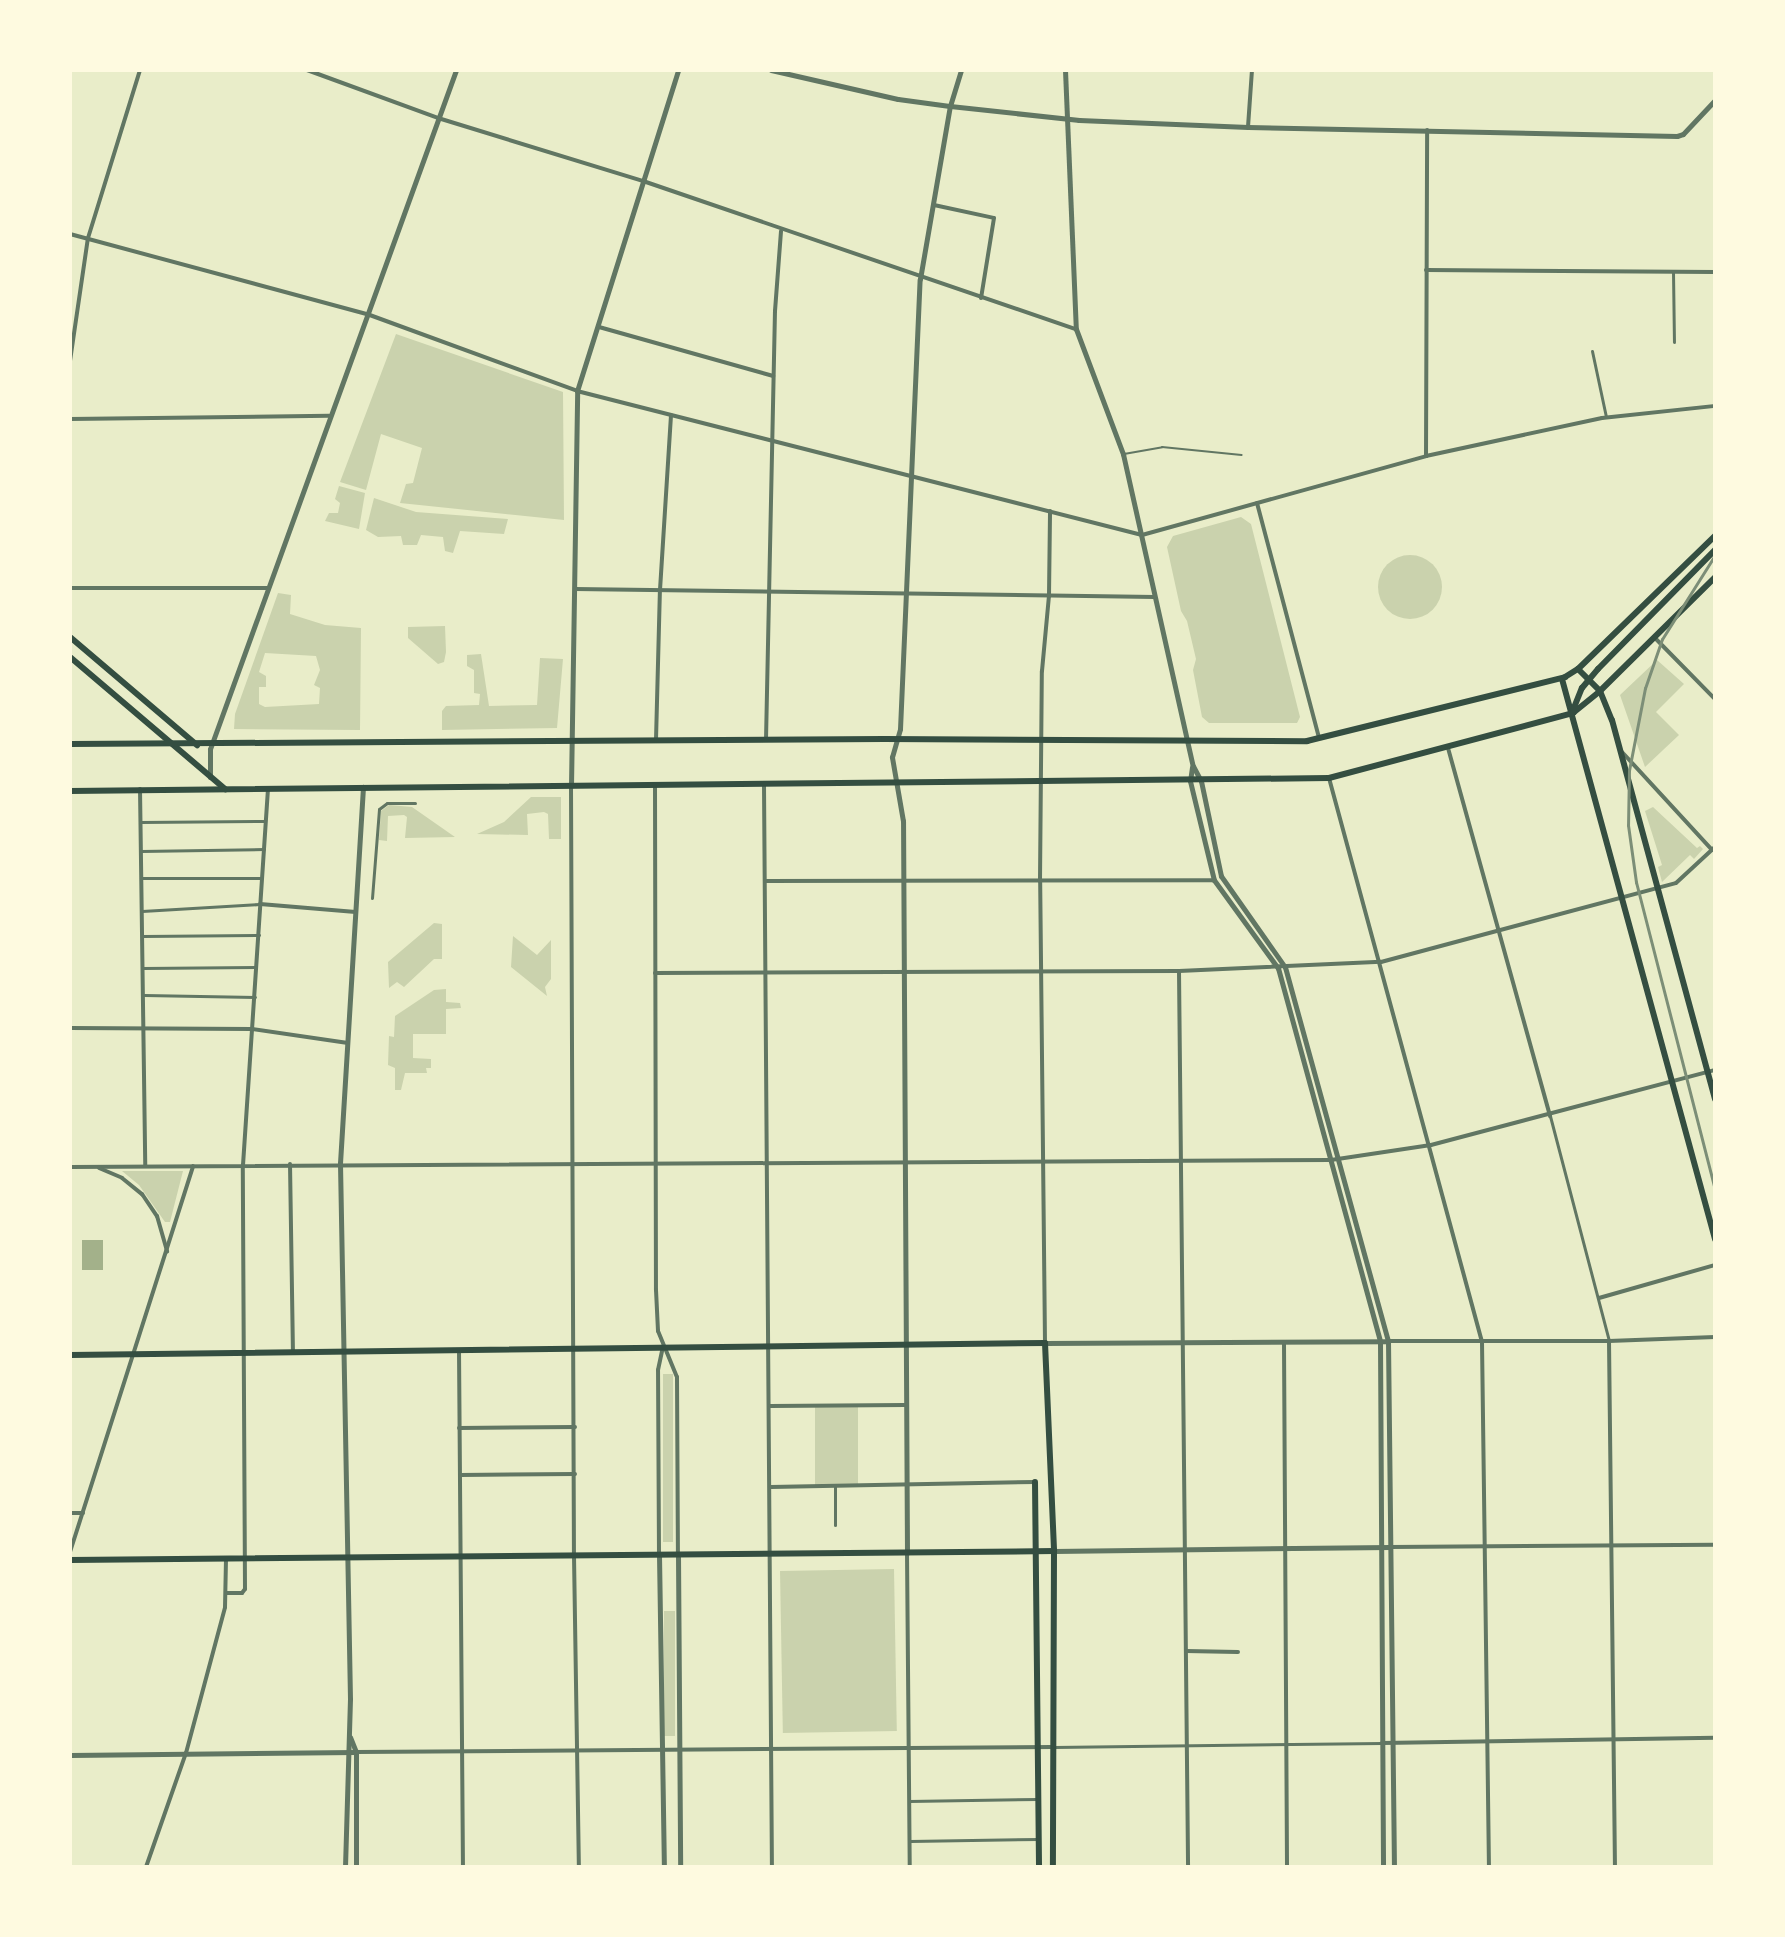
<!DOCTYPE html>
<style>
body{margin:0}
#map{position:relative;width:1785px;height:1937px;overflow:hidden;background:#e9edc9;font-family:Poppins,sans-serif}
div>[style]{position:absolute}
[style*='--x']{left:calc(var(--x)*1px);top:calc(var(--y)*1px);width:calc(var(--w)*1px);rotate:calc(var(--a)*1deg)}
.green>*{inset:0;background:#cad2ad;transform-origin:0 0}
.round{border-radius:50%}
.water>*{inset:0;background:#a3b18a;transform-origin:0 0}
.service>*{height:2px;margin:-1px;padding:0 1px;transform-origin:1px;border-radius:1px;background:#617663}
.pedestrian>*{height:3px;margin:-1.5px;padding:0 1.5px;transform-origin:1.5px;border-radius:1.5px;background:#617663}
.minor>*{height:4px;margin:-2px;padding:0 2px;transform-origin:2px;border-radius:2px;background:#617663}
.tertiary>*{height:5px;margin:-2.5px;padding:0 2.5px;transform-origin:2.5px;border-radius:2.5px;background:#617663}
.secondary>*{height:6px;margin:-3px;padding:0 3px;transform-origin:3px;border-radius:3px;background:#344e41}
.primary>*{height:6px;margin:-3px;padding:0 3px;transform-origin:3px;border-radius:3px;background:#344e41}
.rail>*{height:3px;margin:-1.5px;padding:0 1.5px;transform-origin:1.5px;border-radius:1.5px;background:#7c8e77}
span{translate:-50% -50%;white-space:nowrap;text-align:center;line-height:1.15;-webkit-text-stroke:6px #fefae0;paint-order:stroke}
.frame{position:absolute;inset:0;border:72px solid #fefae0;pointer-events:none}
</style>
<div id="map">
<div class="green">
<i style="clip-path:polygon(396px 334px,563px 392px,564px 520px,400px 503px,406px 484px,413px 483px,422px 448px,381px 434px,366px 490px,340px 482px)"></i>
<i style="clip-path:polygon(339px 486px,365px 493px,359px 529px,325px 521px,329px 513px,338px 513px,340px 503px,335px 499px)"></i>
<i style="clip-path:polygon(374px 498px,416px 512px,508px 519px,504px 534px,460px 531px,453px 553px,445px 551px,443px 537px,421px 535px,417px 545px,403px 545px,401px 536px,378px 537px,366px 530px)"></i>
<i style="clip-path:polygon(1241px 517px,1251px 524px,1300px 717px,1297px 723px,1209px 723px,1202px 717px,1193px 670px,1196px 659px,1187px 621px,1181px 611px,1167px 547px,1173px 536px)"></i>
<i class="round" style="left:1378px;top:555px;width:64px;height:64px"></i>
<i style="clip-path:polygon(evenodd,278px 593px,291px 595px,290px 614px,325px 625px,361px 628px,360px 730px,234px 729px,235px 714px,278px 593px,265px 653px,316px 656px,320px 670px,314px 685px,320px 688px,319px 704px,265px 707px,259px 704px,259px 687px,266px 687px,266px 676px,259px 672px,265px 653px)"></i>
<i style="clip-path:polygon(445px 626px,446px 652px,444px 662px,438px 664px,408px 638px,408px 627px)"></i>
<i style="clip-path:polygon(481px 654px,489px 706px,537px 705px,540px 658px,563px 659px,557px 728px,442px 730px,442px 711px,446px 706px,479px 705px,480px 694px,474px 693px,474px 670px,467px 666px,467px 655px)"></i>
<i style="clip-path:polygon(1657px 660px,1684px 684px,1656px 712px,1679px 735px,1645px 767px,1620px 695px)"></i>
<i style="clip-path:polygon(531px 797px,561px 797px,561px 839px,549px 839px,548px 814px,544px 812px,527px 814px,528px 835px,477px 834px,504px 822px)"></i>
<i style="clip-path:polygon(389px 805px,412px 807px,455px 837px,405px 838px,407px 817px,404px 815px,388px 816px,387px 841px,379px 840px,381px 811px)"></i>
<i style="clip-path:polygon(1653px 807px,1697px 848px,1700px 846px,1703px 849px,1694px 859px,1690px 855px,1662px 882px,1658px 867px,1662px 865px,1645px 811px)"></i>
<i style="clip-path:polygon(434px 923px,442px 924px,442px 959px,434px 959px,404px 987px,397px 982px,389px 988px,388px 962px)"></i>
<i style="clip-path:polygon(513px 936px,537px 955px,551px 940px,551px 979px,545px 987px,547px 996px,511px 967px)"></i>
<i style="clip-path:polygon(446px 989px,446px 1002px,460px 1003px,461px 1008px,446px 1009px,446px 1034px,413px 1034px,413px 1058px,431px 1059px,431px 1068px,426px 1068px,427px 1073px,405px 1073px,401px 1090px,395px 1090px,395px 1068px,388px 1065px,389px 1036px,394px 1037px,395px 1016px,434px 990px)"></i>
<i style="clip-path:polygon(122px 1171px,183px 1171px,170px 1222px,165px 1222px,139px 1185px)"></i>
<i style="left:663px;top:1374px;width:10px;height:168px"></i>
<i style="left:815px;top:1406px;width:43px;height:81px"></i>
<i style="left:894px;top:1569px;width:162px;height:114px;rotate:89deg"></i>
<i style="left:664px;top:1611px;width:11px;height:125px"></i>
</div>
<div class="water">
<i style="left:82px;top:1240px;width:21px;height:30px"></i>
</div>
<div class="service">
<i style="--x:1124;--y:454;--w:39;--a:-10"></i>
<i style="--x:1162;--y:447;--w:80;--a:5.7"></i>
</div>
<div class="pedestrian">
<i style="--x:1673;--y:272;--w:70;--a:89.2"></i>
<i style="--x:1592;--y:351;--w:67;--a:78"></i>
<i style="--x:140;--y:822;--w:124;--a:-0.5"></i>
<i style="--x:141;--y:851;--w:123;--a:-0.9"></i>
<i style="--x:141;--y:878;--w:120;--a:0"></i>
<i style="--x:372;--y:898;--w:89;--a:-85.5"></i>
<i style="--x:379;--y:809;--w:10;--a:-37"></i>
<i style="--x:387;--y:803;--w:28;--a:0"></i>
<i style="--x:142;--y:911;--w:118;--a:-3.4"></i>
<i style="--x:143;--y:936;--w:116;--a:-0.5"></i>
<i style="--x:143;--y:968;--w:113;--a:-0.5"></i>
<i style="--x:144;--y:995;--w:111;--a:1"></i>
<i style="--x:1550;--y:1116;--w:233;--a:75.3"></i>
<i style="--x:835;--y:1525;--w:39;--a:-90"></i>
<i style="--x:1054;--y:1747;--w:328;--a:-0.7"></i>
<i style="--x:909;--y:1801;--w:128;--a:-0.9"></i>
<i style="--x:910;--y:1841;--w:128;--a:-0.9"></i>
</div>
<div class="minor">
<i style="--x:307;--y:70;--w:140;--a:20.1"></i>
<i style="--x:438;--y:118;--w:214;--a:17.1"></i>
<i style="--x:643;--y:181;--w:458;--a:18.9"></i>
<i style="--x:1248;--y:127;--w:57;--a:-86"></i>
<i style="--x:934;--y:205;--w:61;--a:12.2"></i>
<i style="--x:994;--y:218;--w:81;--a:99.2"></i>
<i style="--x:70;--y:234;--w:308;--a:15.1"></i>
<i style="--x:367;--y:314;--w:224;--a:20.1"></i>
<i style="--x:577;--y:391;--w:583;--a:14.3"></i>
<i style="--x:1142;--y:535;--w:295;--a:-15.5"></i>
<i style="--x:1426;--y:456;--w:180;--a:-12.2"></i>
<i style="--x:1602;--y:418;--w:114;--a:-6.1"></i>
<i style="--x:1426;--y:270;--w:289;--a:0.4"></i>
<i style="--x:599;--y:327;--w:181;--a:15.7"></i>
<i style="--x:70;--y:361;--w:124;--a:-81.7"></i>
<i style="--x:88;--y:238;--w:176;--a:-72.8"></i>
<i style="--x:70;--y:419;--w:259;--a:-0.7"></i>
<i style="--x:1426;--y:456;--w:326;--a:-89.8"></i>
<i style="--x:1257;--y:503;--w:242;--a:75.2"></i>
<i style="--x:70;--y:588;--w:198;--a:0"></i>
<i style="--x:575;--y:589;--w:580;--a:0.79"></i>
<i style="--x:1655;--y:638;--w:86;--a:45.5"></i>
<i style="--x:656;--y:740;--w:150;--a:-88.5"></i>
<i style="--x:660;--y:590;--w:175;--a:-86.4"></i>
<i style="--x:766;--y:740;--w:429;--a:-88.8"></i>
<i style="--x:775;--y:311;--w:80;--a:-85.7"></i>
<i style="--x:1448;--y:748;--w:382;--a:74.5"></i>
<i style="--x:1622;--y:752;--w:133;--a:47.4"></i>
<i style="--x:1329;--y:778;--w:584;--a:74.82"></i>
<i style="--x:1482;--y:1342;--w:525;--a:89.24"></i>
<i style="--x:764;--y:785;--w:1082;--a:89.58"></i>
<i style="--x:571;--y:786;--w:770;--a:89.78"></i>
<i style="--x:574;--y:1556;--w:311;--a:89.1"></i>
<i style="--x:655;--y:786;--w:504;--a:89.89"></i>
<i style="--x:656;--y:1290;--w:41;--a:87.2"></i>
<i style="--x:658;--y:1331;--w:50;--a:67.6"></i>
<i style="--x:677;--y:1377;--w:178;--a:89.7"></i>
<i style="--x:140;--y:789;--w:377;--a:89.2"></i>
<i style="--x:766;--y:881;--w:448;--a:-0.1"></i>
<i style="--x:260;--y:904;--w:96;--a:4.8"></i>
<i style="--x:1179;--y:971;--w:896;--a:89.42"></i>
<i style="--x:655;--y:973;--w:524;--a:-0.22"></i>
<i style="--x:1179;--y:971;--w:202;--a:-2.6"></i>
<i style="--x:1381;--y:962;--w:305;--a:-15"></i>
<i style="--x:1676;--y:883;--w:53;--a:-42.7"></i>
<i style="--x:70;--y:1028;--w:182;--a:0.3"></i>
<i style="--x:252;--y:1029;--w:97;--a:8.3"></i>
<i style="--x:290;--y:1164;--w:188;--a:89.1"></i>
<i style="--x:70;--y:1167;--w:1261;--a:-0.32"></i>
<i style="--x:1331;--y:1160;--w:101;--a:-8.5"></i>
<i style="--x:1431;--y:1145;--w:294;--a:-14.8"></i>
<i style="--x:99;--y:1168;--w:25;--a:23"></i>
<i style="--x:122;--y:1178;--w:26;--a:39"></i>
<i style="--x:142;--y:1194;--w:27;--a:56"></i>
<i style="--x:157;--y:1216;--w:37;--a:74"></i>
<i style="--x:1599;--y:1298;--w:121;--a:-15.9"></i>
<i style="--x:1388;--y:1341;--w:221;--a:0"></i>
<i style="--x:1609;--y:1341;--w:106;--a:-2.2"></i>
<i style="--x:1609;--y:1341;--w:526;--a:89.35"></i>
<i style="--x:1045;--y:1343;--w:462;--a:-90.6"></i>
<i style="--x:1040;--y:881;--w:210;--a:-89.5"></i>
<i style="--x:1042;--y:671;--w:75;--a:-84.7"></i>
<i style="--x:1049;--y:596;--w:85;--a:-89.3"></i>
<i style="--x:1284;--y:1343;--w:524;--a:89.67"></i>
<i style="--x:459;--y:1350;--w:517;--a:89.56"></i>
<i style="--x:770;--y:1406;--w:135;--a:-0.4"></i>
<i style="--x:459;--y:1428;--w:116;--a:-0.5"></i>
<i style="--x:460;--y:1475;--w:115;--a:-0.5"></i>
<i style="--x:771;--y:1487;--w:264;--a:-1.1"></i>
<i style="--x:70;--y:1513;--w:13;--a:0"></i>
<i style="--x:1390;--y:1547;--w:325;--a:-0.4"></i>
<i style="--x:70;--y:1552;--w:405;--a:-72.3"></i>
<i style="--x:907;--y:1553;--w:314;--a:89.5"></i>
<i style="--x:659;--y:1555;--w:185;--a:-90.3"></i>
<i style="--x:658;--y:1370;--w:24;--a:-78"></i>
<i style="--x:226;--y:1593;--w:16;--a:0"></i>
<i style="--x:242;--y:1593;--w:5;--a:-53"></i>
<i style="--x:245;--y:1589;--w:424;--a:-90.3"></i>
<i style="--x:243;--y:1165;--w:377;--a:-86.2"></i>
<i style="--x:1186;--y:1651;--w:52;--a:1.1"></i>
<i style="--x:1382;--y:1743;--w:333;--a:-0.9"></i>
<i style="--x:356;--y:1752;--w:696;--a:-0.41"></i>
<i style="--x:146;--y:1867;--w:121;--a:-70.7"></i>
<i style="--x:186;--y:1753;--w:151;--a:-75"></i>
<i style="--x:225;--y:1607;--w:47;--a:-88.8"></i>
</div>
<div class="tertiary">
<i style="--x:771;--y:70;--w:130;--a:12.9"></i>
<i style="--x:898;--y:99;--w:52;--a:7.7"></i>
<i style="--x:950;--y:106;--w:130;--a:6.2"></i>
<i style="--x:1079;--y:120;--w:169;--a:2.4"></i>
<i style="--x:1248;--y:127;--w:429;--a:1.2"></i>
<i style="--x:1677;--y:136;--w:6;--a:-18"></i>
<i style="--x:1683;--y:134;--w:47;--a:-46.7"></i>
<i style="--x:1065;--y:70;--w:259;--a:87.6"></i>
<i style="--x:1076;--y:329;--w:134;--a:69.4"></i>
<i style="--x:1123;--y:454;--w:320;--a:77.4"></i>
<i style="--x:1193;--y:766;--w:17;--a:62"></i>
<i style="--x:1201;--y:781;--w:97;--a:78.1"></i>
<i style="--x:1221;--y:876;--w:111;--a:54.9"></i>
<i style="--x:1285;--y:967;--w:388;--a:74.6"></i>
<i style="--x:1388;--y:1341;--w:526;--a:89.35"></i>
<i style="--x:1192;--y:767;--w:14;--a:98"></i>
<i style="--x:1190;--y:781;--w:102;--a:76.4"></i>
<i style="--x:1214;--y:880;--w:109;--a:54"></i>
<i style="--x:1278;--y:968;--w:388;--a:74.7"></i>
<i style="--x:1380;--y:1342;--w:525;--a:89.67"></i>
<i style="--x:210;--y:777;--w:28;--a:-90"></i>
<i style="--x:210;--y:749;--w:722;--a:-70.08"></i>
<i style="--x:571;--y:786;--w:395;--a:-89.1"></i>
<i style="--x:577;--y:391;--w:337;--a:-72.5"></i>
<i style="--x:1045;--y:1343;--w:343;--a:-0.3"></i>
<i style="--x:1054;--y:1551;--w:336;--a:-0.7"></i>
<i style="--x:907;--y:1553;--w:732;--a:-90.31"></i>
<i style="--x:903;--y:821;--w:65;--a:-99.8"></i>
<i style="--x:892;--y:757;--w:29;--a:-74"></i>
<i style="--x:900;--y:729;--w:450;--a:-87.5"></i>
<i style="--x:920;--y:279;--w:176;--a:-80.2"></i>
<i style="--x:950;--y:106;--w:38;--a:-73"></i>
<i style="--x:659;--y:1555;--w:312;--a:89.1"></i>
<i style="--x:678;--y:1555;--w:312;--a:89.6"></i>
<i style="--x:350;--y:1737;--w:16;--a:68"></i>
<i style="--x:356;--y:1752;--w:115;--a:90"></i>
<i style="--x:70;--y:1755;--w:286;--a:-0.6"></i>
<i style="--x:345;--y:1867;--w:168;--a:-88.3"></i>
<i style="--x:350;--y:1699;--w:536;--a:-91.07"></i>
<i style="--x:340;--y:1163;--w:377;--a:-86.5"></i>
</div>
<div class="secondary">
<i style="--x:70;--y:637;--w:167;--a:40.4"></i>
<i style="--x:70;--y:657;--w:204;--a:40.4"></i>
<i style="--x:70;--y:1355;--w:975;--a:-0.71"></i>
<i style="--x:1045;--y:1343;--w:208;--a:87.5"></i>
<i style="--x:1054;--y:1551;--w:316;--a:90.2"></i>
<i style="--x:1035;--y:1482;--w:385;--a:89.4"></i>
<i style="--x:70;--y:1560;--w:984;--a:-0.52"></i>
</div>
<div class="primary">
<i style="--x:1578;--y:669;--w:31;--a:45"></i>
<i style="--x:1600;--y:691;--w:31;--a:68"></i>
<i style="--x:1612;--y:720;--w:393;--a:74.8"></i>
<i style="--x:1562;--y:679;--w:581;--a:74.72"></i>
<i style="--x:1573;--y:710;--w:24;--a:-68"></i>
<i style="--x:1582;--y:688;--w:25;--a:-50"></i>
<i style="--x:1598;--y:669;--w:167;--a:-45.5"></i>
<i style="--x:70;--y:744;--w:814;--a:-0.35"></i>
<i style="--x:884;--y:739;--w:423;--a:0.3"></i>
<i style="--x:1307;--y:741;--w:266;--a:-13.9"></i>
<i style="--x:1565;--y:677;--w:15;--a:-32"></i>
<i style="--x:1578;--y:669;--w:191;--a:-44.2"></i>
<i style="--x:70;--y:791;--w:1259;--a:-0.59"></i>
<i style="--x:1329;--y:778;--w:253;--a:-14.9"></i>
<i style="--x:1573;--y:713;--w:35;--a:-39"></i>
<i style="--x:1600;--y:691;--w:162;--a:-44.7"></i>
</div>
<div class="rail">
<i style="--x:1715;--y:555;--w:99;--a:122.2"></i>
<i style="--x:1662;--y:639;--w:52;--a:109.1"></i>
<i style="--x:1645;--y:688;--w:84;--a:101"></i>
<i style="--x:1629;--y:770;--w:55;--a:91"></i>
<i style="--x:1628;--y:825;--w:58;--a:82"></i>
<i style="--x:1636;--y:882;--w:318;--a:75.6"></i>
</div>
<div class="frame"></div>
</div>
